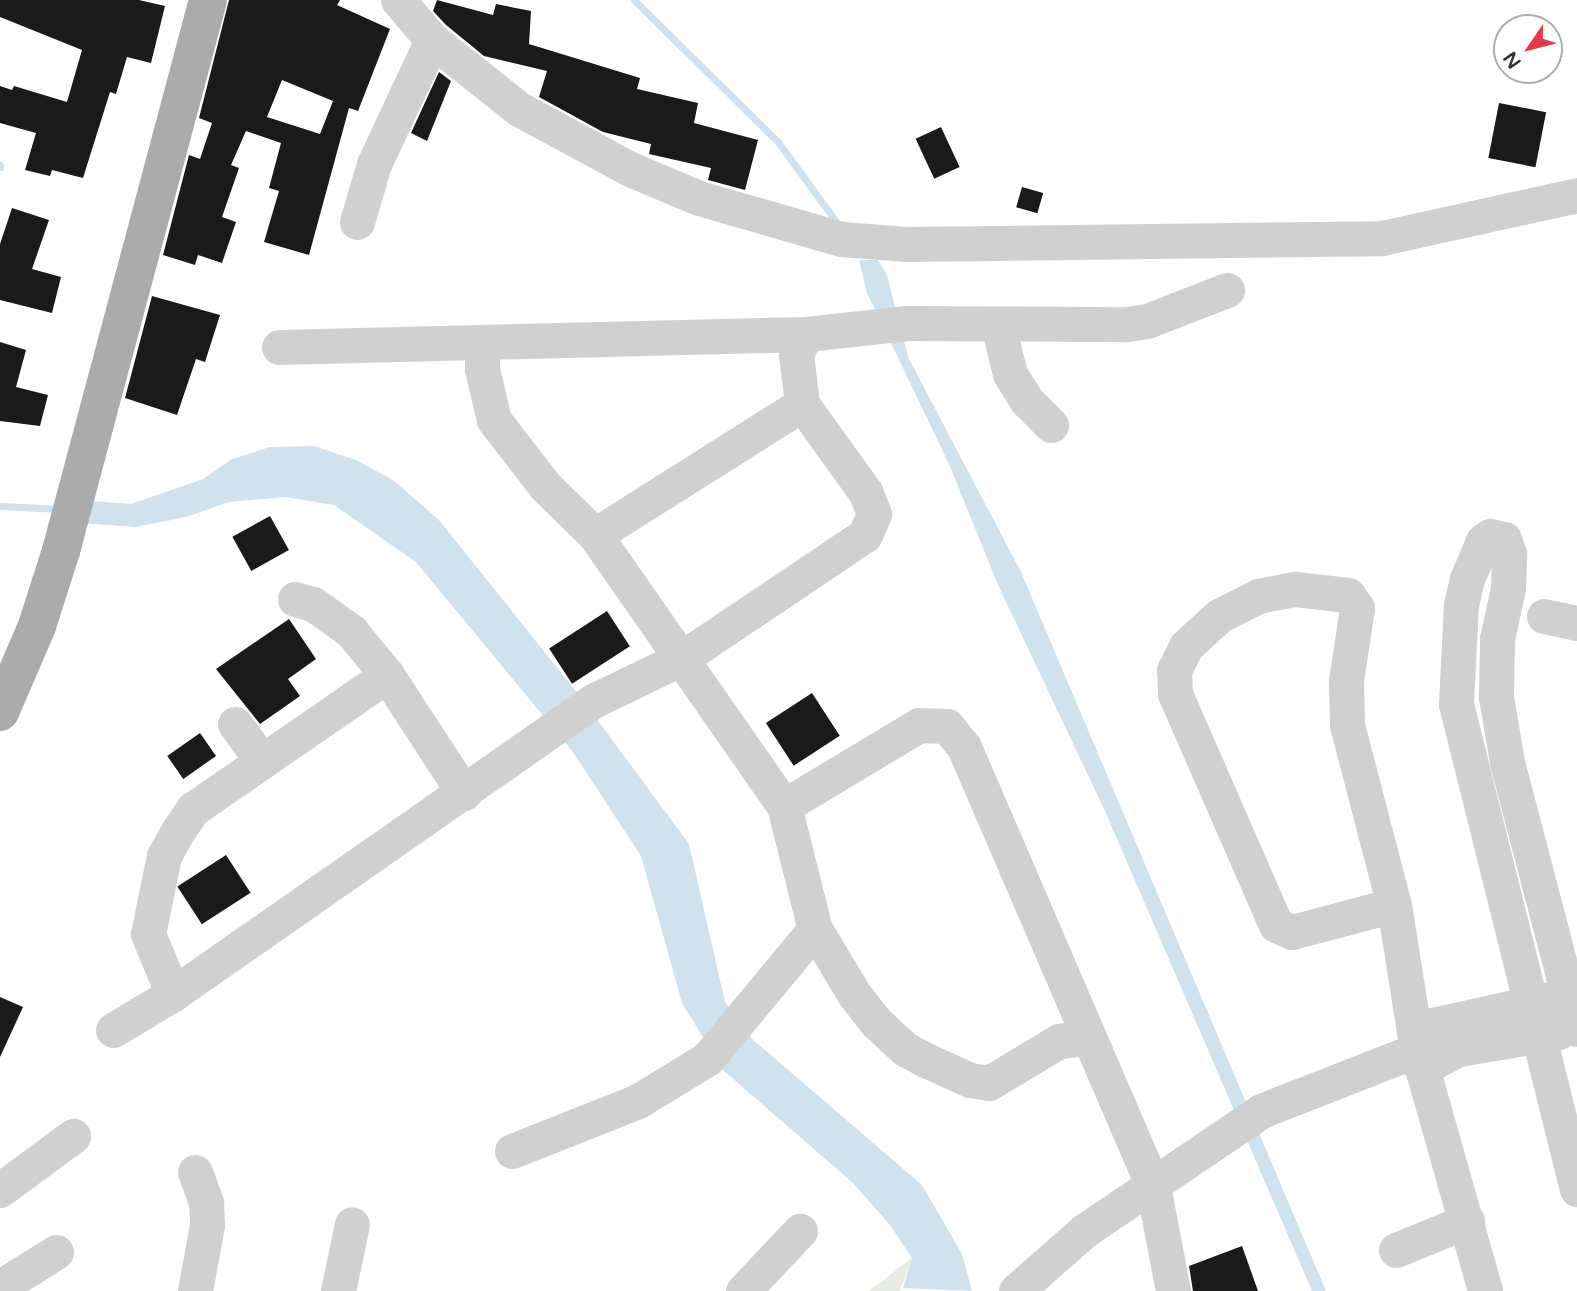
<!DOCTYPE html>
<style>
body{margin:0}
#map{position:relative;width:1577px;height:1291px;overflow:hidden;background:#fff;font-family:"Varela Round",sans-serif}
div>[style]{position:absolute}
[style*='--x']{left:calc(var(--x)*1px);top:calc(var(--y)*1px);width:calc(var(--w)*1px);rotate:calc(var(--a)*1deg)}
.green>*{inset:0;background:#e6ecdf}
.water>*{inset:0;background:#cfe2ee}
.stream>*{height:7px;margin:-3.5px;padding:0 3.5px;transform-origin:3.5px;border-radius:3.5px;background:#cfe2ee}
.building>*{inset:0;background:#1a1a1a;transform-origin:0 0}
.minor>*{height:35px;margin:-17.5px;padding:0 17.5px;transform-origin:17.5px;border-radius:17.5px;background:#d0d0d0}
.major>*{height:38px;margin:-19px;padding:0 19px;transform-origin:19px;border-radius:19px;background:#ababab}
span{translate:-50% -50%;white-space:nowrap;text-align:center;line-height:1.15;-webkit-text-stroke:7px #fff;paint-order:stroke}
.north{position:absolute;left:1493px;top:14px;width:70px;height:70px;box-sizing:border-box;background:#fff;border:2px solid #adadad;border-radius:50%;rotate:235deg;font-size:19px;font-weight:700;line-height:28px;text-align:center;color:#333}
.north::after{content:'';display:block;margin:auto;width:24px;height:32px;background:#e63946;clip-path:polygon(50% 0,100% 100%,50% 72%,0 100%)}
</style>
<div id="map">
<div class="green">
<i style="clip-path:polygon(912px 1258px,900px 1291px,869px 1291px)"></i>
</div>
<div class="water">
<i style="clip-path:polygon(859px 260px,878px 260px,887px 275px,908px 357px,1021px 572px,1326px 1291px,1312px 1291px,1105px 811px,998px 585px,949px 464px,867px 293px)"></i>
<i style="clip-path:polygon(314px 446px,356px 460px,393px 480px,438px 519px,579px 695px,689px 844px,725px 1002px,752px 1039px,922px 1185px,962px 1254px,972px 1291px,903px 1288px,912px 1258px,890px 1225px,853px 1183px,723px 1070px,682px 1003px,641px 856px,573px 752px,416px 562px,334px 505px,285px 497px,229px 502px,186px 517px,136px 527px,80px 523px,90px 501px,131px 504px,203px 479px,232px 459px,270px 447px)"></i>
</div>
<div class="stream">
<i style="--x:634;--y:0;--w:202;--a:44.6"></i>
<i style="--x:778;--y:142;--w:105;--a:53.9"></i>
<i style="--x:0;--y:165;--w:2;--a:90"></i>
<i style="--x:0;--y:506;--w:61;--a:2.8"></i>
</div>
<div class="building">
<i style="clip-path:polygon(0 0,139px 0,165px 6px,151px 63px,127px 57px,116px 94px,110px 92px,83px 178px,52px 170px,50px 176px,25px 170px,36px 133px,0 123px,0 86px,12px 90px,14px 86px,67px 102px,82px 50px,0 17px)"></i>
<i style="clip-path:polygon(evenodd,229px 0,340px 0,337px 5px,390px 29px,358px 111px,349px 108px,309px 255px,264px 242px,279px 191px,269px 188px,281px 143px,246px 131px,231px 165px,239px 168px,222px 217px,236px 222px,222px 263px,198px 255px,195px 265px,163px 255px,189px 155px,200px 159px,212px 123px,199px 118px,229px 0,282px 80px,333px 101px,320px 134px,267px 117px,282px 80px)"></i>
<i style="clip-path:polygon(437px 0,493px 15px,496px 4px,531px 11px,529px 44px,640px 78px,637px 89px,698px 103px,694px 123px,758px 140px,745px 190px,708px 180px,711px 168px,649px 154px,651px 144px,603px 132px,539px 97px,547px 71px,484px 56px,446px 25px,433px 11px)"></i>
<i style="clip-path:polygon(439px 72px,451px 81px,427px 141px,411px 133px)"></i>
<i style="left:1499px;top:103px;width:48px;height:56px;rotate:11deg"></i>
<i style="left:941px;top:127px;width:44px;height:28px;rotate:65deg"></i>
<i style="left:1022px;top:187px;width:22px;height:21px;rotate:16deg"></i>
<i style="clip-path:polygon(12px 208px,49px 220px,32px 269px,61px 277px,52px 313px,0 300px,0 244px)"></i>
<i style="clip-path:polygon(152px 296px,220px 315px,205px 362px,196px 359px,177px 415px,125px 398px)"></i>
<i style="clip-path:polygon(0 342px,26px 350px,16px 387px,48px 395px,40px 426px,0 421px)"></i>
<i style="left:270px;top:516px;width:39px;height:43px;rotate:61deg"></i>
<i style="left:607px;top:611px;width:42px;height:69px;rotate:57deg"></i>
<i style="clip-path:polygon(289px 619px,316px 659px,288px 679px,300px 696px,260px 724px,216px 669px)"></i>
<i style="left:812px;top:693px;width:51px;height:55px;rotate:57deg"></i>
<i style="left:200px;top:733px;width:28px;height:40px;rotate:55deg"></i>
<i style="left:226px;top:855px;width:45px;height:58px;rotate:57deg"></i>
<i style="clip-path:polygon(0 997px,23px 1007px,0 1057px)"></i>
<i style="clip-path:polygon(1242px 1246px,1258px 1291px,1193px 1291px,1189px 1266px)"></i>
</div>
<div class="minor">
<i style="--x:398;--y:0;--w:52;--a:49.6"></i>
<i style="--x:432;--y:40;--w:111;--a:38.4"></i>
<i style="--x:519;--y:109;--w:126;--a:28.4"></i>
<i style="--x:630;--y:169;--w:75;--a:22.8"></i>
<i style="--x:699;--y:198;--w:148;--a:16.1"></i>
<i style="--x:841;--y:239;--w:66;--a:4.3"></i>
<i style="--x:907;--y:244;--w:475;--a:-0.7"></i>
<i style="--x:1382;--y:238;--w:200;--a:-12.4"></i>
<i style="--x:357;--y:222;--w:60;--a:-73.7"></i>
<i style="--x:374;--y:164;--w:137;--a:-64.9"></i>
<i style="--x:998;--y:325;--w:50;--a:76.2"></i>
<i style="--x:1010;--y:374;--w:32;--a:58"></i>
<i style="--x:1027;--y:401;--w:34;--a:45"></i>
<i style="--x:482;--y:345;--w:24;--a:90"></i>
<i style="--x:482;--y:369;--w:52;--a:76.8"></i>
<i style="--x:494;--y:420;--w:85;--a:52.2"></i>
<i style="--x:546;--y:487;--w:69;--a:44.4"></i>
<i style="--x:595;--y:535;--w:330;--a:55.1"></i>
<i style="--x:784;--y:806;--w:127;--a:75.9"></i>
<i style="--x:815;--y:929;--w:76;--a:59"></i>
<i style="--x:854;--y:994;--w:37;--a:52"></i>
<i style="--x:877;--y:1023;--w:38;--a:43"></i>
<i style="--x:905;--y:1049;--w:26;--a:28"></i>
<i style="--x:928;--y:1061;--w:46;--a:24.3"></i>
<i style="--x:970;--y:1080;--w:19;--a:9"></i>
<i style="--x:989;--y:1083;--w:82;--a:-31"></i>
<i style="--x:1059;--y:1041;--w:29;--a:-6"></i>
<i style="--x:279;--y:347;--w:527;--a:-1.41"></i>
<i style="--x:806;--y:334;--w:102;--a:-6.2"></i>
<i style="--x:907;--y:323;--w:219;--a:0.3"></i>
<i style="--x:1126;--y:324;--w:21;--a:-8"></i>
<i style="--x:1147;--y:321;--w:86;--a:-21.2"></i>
<i style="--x:595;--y:535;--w:245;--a:-32.3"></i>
<i style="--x:295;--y:599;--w:19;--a:16"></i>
<i style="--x:313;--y:604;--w:47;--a:35.4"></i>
<i style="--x:351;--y:631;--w:57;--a:50.7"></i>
<i style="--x:387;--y:675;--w:141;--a:56.9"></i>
<i style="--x:1544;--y:616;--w:34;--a:12"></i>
<i style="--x:235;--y:724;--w:46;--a:53.9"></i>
<i style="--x:784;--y:806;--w:157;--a:-31"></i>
<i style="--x:919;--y:725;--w:28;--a:2"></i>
<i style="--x:947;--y:726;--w:27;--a:51"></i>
<i style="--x:964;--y:747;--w:478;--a:66.7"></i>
<i style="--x:1153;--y:1186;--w:107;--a:79.2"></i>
<i style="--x:1394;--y:905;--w:106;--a:165.2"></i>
<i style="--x:1292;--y:932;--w:17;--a:-156"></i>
<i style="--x:1276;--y:925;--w:252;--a:-113.6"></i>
<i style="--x:1175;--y:694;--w:24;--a:-92"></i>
<i style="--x:1174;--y:670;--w:27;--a:-63"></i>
<i style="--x:1186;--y:646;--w:45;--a:-42.3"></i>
<i style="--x:1219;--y:616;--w:44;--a:-27.1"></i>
<i style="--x:1258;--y:596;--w:38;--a:-11"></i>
<i style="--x:1295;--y:589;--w:53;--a:6.5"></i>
<i style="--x:1348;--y:595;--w:16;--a:55"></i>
<i style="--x:1357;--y:608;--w:74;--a:98.6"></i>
<i style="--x:1346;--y:681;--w:44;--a:88.7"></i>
<i style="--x:1347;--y:725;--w:186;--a:75.4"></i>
<i style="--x:1394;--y:905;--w:147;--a:81"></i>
<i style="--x:1417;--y:1050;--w:250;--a:74.2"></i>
<i style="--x:173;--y:994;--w:65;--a:-112.6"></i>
<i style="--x:148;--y:934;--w:80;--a:-78.4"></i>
<i style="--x:164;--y:856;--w:29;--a:-61"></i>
<i style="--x:178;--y:831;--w:27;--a:-56"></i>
<i style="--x:193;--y:809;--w:236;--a:-34.6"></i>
<i style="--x:1414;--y:1029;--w:140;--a:-12.4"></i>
<i style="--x:1577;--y:1029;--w:276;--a:-104.7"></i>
<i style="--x:1507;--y:762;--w:66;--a:-99.6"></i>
<i style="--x:1496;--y:697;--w:58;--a:-89"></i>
<i style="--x:1497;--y:639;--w:52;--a:-77.8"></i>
<i style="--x:1508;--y:588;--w:35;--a:-88"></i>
<i style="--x:1509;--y:553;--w:15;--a:-110"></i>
<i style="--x:1504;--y:539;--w:14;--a:-168"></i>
<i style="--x:1490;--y:536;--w:9;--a:144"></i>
<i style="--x:1483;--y:541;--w:41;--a:112.8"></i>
<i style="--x:1467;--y:579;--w:26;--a:103"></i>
<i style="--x:1461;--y:604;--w:100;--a:92.9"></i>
<i style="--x:1456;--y:704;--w:500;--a:76"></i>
<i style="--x:113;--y:1030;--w:70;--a:-31"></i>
<i style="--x:173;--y:994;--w:512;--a:-34.9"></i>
<i style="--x:593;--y:701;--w:99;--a:-25.8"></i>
<i style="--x:682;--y:658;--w:220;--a:-33.9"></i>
<i style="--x:865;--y:535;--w:23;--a:-67"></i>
<i style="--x:874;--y:514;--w:22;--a:-111"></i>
<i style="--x:866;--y:493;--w:110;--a:-125.7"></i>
<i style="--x:802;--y:404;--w:50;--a:-96.8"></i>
<i style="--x:796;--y:354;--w:22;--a:-63"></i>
<i style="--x:1422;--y:1068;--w:42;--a:-27.2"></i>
<i style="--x:1459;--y:1049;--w:101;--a:-9.6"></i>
<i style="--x:512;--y:1151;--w:136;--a:-21.6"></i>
<i style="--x:638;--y:1101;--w:81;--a:-31.3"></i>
<i style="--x:707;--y:1059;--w:169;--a:-50.3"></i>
<i style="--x:195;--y:1172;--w:33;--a:70"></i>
<i style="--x:206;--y:1203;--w:22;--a:87"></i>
<i style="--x:207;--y:1225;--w:67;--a:100.3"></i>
<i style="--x:0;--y:1190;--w:91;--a:-36.5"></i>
<i style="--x:1396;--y:1250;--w:77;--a:-22.2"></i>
<i style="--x:0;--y:1287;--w:66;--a:-32"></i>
<i style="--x:338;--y:1291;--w:68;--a:-78.2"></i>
<i style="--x:743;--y:1291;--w:83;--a:-46.5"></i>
<i style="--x:1016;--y:1291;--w:91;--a:-41.4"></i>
<i style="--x:1084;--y:1231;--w:214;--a:-34.1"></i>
<i style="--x:1261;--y:1111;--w:168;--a:-21.4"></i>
</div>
<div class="major">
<i style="--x:0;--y:712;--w:94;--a:-66.7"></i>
<i style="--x:37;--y:626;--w:79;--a:-72.3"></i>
<i style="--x:61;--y:551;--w:570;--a:-75.06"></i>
</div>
<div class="north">N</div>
</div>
